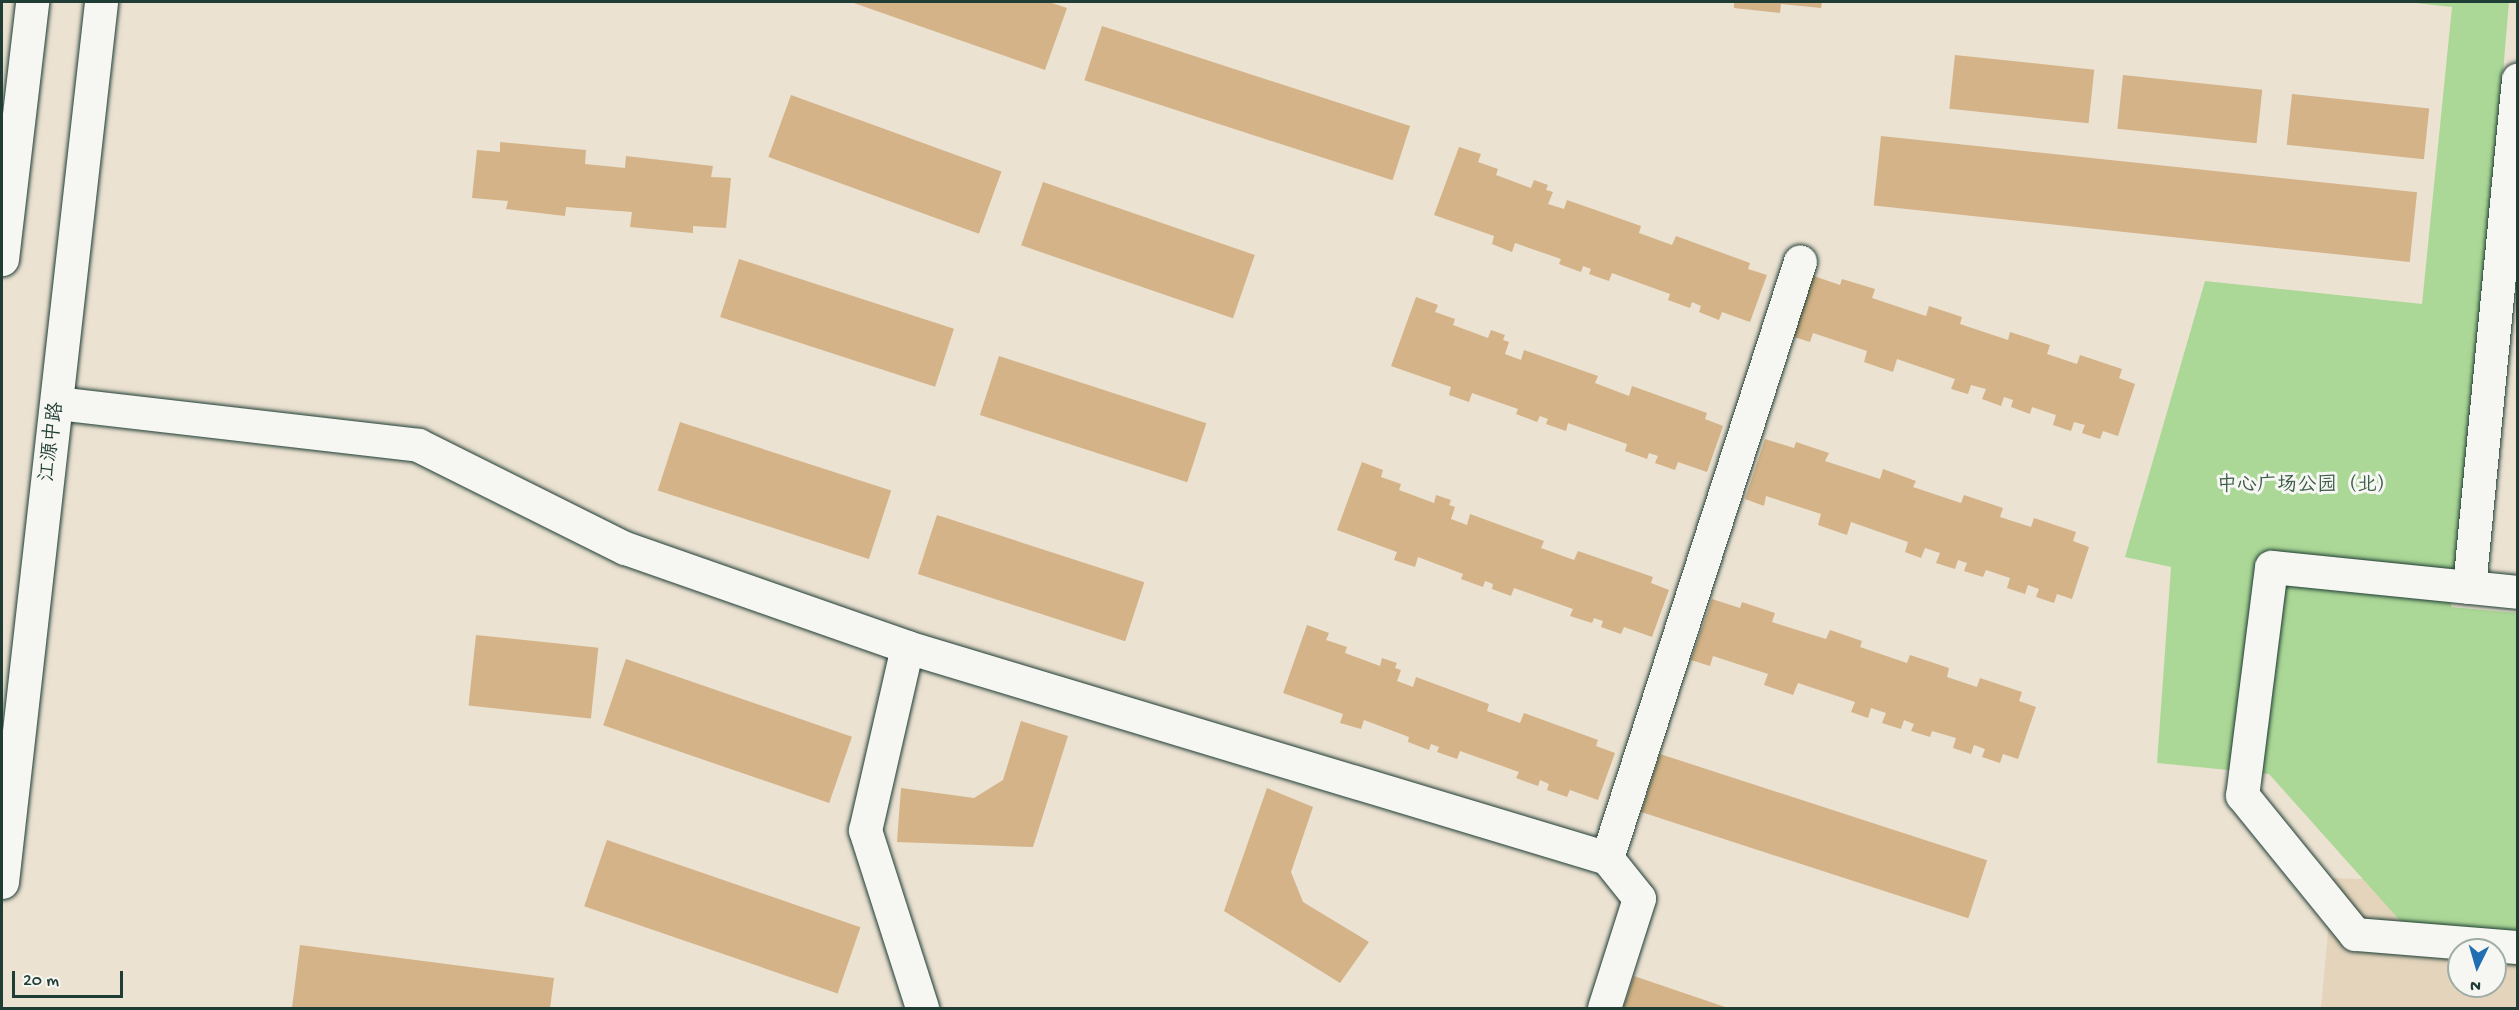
<!DOCTYPE html>
<meta charset="utf-8">
<style>
body{margin:0}
#map{position:relative;width:2519px;height:1010px;overflow:hidden;background:#ece2d2;font-family:"Gochi Hand","LXGW WenKai TC",sans-serif}
div>[style]{position:absolute}
[style*='--x']{left:calc(var(--x)*1px);top:calc(var(--y)*1px);width:calc(var(--w)*1px);rotate:calc(var(--a)*1deg)}
.built>*{inset:0;background:#e4d4bc}
.green>*{inset:0;background:#acd897}
.building>*{inset:0;background:#d3b387;transform-origin:0 0}
.roads{filter:drop-shadow(0 0 2px #1f3d34) drop-shadow(0 0 2px #1f3d34)}
.minor>*{height:33px;margin:-16.5px;padding:0 16.5px;transform-origin:16.5px;border-radius:16.5px;background:#f6f6f2}
.major>*{height:33px;margin:-16.5px;padding:0 16.5px;transform-origin:16.5px;border-radius:16.5px;background:#f6f6f2}
span{translate:-50% -50%;white-space:nowrap;text-align:center;line-height:1.15;-webkit-text-stroke:6px #f6f6f2;paint-order:stroke}
.street-label{font-size:20px;color:#1f3d34}
.park-label{font-size:20px;color:#3b5c48}
.frame{position:absolute;inset:0;border:3px solid #1f3d34;pointer-events:none}
.north{position:absolute;left:2447px;top:938px;width:60px;height:60px;box-sizing:border-box;background:#f6f6f2;border:2px solid #a0aca6;border-radius:50%;rotate:185deg;font-size:16px;font-weight:700;line-height:24px;text-align:center;color:#1f3d34}
.north::after{content:'';display:block;margin:auto;width:21px;height:27px;background:#1f6fb2;clip-path:polygon(50% 0,100% 100%,50% 72%,0 100%)}
.scale{position:absolute;left:12px;top:971px;width:111px;height:27px;box-sizing:border-box;border:3px solid #1f3d34;border-top:0;padding-left:8px;font-size:18px;line-height:21px;white-space:nowrap;color:#1f3d34;-webkit-text-stroke:4px #f6f6f2;paint-order:stroke}
</style>
<div id="map">
<div class="built">
<i style="clip-path:polygon(evenodd,2333px 878px,2364px 879px,2403px 924px,2517px 932px,2517px 1008px,2321px 1008px,2333px 878px,2459px 950px,2495px 950px,2495px 986px,2459px 986px,2459px 950px)"></i>
</div>
<div class="green">
<i style="clip-path:polygon(2406px 2px,2509px 2px,2479px 355px,2451px 607px,2517px 613px,2517px 932px,2403px 924px,2269px 774px,2157px 763px,2171px 567px,2125px 557px,2205px 281px,2422px 304px,2452px 7px)"></i>
</div>
<div class="building">
<i style="clip-path:polygon(851px 2px,1049px 2px,1067px 8px,1045px 70px)"></i>
<i style="clip-path:polygon(1734px 2px,1822px 2px,1821px 8px,1781px 4px,1780px 13px,1734px 8px)"></i>
<i style="left:1102px;top:26px;width:324px;height:57px;rotate:18deg"></i>
<i style="left:1955px;top:55px;width:140px;height:54px;rotate:6deg"></i>
<i style="left:2123px;top:75px;width:140px;height:54px;rotate:6deg"></i>
<i style="left:2292px;top:94px;width:138px;height:51px;rotate:6deg"></i>
<i style="left:791px;top:95px;width:224px;height:66px;rotate:20deg"></i>
<i style="left:1881px;top:136px;width:539px;height:70px;rotate:6deg"></i>
<i style="clip-path:polygon(500px 142px,586px 150px,585px 164px,625px 168px,626px 156px,713px 166px,711px 177px,731px 178px,726px 228px,693px 226px,693px 233px,630px 227px,632px 212px,566px 207px,565px 216px,506px 209px,508px 201px,472px 198px,477px 150px,500px 152px)"></i>
<i style="clip-path:polygon(1459px 147px,1481px 154px,1478px 162px,1498px 169px,1496px 175px,1531px 188px,1534px 180px,1548px 185px,1546px 190px,1553px 192px,1548px 204px,1564px 209px,1567px 200px,1641px 226px,1639px 233px,1672px 245px,1676px 236px,1750px 263px,1748px 269px,1767px 275px,1750px 322px,1722px 312px,1719px 320px,1699px 312px,1701px 306px,1692px 302px,1690px 308px,1668px 300px,1670px 294px,1612px 273px,1609px 281px,1589px 274px,1591px 269px,1583px 266px,1581px 272px,1559px 264px,1561px 259px,1515px 243px,1512px 252px,1492px 244px,1494px 236px,1434px 215px)"></i>
<i style="left:1043px;top:182px;width:224px;height:67px;rotate:19deg"></i>
<i style="left:739px;top:259px;width:226px;height:61px;rotate:18deg"></i>
<i style="clip-path:polygon(1811px 275px,1840px 285px,1842px 279px,1875px 289px,1872px 298px,1926px 316px,1929px 306px,1962px 317px,1960px 324px,2008px 340px,2010px 332px,2050px 345px,2047px 354px,2077px 364px,2080px 355px,2122px 369px,2119px 378px,2135px 384px,2118px 436px,2103px 431px,2100px 439px,2082px 433px,2085px 425px,2074px 422px,2071px 431px,2053px 425px,2056px 415px,2032px 407px,2030px 414px,2011px 407px,2013px 400px,2004px 397px,2001px 406px,1982px 399px,1986px 389px,1971px 385px,1968px 394px,1951px 389px,1955px 379px,1897px 359px,1893px 372px,1864px 362px,1867px 351px,1813px 333px,1810px 342px,1791px 336px)"></i>
<i style="clip-path:polygon(1416px 297px,1438px 305px,1435px 312px,1455px 319px,1453px 325px,1488px 338px,1491px 330px,1505px 335px,1503px 340px,1509px 342px,1505px 354px,1521px 360px,1524px 350px,1598px 376px,1595px 383px,1629px 396px,1632px 386px,1707px 413px,1705px 419px,1723px 426px,1707px 472px,1678px 462px,1675px 470px,1655px 463px,1658px 456px,1649px 453px,1647px 459px,1625px 451px,1627px 444px,1568px 423px,1566px 431px,1546px 424px,1548px 419px,1540px 416px,1537px 422px,1516px 414px,1518px 409px,1472px 393px,1469px 402px,1449px 395px,1451px 387px,1391px 366px)"></i>
<i style="left:999px;top:356px;width:218px;height:62px;rotate:18deg"></i>
<i style="left:680px;top:422px;width:222px;height:72px;rotate:18deg"></i>
<i style="clip-path:polygon(1765px 439px,1794px 448px,1796px 442px,1829px 453px,1825px 461px,1880px 479px,1883px 469px,1916px 481px,1913px 487px,1961px 503px,1964px 495px,2003px 508px,2000px 517px,2031px 527px,2034px 518px,2076px 532px,2073px 541px,2089px 547px,2072px 599px,2057px 594px,2054px 603px,2036px 597px,2039px 589px,2028px 585px,2025px 594px,2007px 588px,2010px 578px,1986px 570px,1983px 577px,1964px 571px,1967px 563px,1958px 560px,1955px 569px,1936px 563px,1940px 553px,1925px 548px,1921px 558px,1905px 552px,1908px 542px,1851px 522px,1847px 535px,1818px 525px,1821px 514px,1766px 496px,1764px 506px,1745px 499px)"></i>
<i style="clip-path:polygon(1362px 462px,1383px 470px,1381px 477px,1401px 484px,1399px 490px,1434px 503px,1436px 495px,1451px 500px,1449px 505px,1455px 507px,1451px 519px,1467px 525px,1470px 514px,1544px 541px,1541px 548px,1574px 560px,1578px 551px,1653px 577px,1651px 583px,1669px 590px,1652px 637px,1624px 627px,1621px 634px,1601px 627px,1603px 621px,1594px 618px,1592px 623px,1570px 616px,1573px 609px,1514px 588px,1511px 596px,1492px 589px,1493px 584px,1485px 581px,1483px 587px,1461px 579px,1463px 574px,1418px 557px,1415px 567px,1394px 560px,1397px 552px,1337px 530px)"></i>
<i style="left:937px;top:515px;width:218px;height:62px;rotate:18deg"></i>
<i style="clip-path:polygon(1712px 599px,1740px 608px,1742px 602px,1775px 613px,1772px 622px,1826px 639px,1830px 630px,1862px 641px,1860px 647px,1907px 663px,1910px 655px,1949px 668px,1947px 677px,1977px 687px,1980px 678px,2022px 692px,2019px 701px,2036px 707px,2018px 759px,2003px 754px,2000px 763px,1982px 757px,1985px 749px,1974px 745px,1971px 754px,1953px 748px,1956px 738px,1932px 731px,1930px 737px,1911px 731px,1914px 724px,1904px 720px,1901px 729px,1882px 723px,1886px 713px,1871px 708px,1868px 718px,1851px 712px,1855px 702px,1798px 683px,1793px 695px,1764px 685px,1768px 674px,1713px 656px,1710px 666px,1691px 660px)"></i>
<i style="clip-path:polygon(1307px 625px,1329px 633px,1326px 640px,1347px 647px,1345px 653px,1380px 666px,1382px 658px,1397px 663px,1395px 668px,1401px 670px,1397px 681px,1413px 687px,1416px 677px,1489px 704px,1487px 711px,1520px 723px,1524px 713px,1598px 740px,1596px 746px,1615px 753px,1598px 800px,1570px 790px,1567px 797px,1547px 790px,1549px 784px,1540px 780px,1538px 786px,1516px 778px,1519px 772px,1460px 751px,1457px 759px,1437px 752px,1439px 747px,1431px 744px,1429px 750px,1408px 742px,1409px 737px,1364px 720px,1361px 729px,1340px 723px,1343px 714px,1283px 693px)"></i>
<i style="left:476px;top:635px;width:123px;height:71px;rotate:6deg"></i>
<i style="left:626px;top:659px;width:239px;height:70px;rotate:19deg"></i>
<i style="clip-path:polygon(1021px 721px,1068px 736px,1033px 847px,897px 842px,901px 788px,974px 798px,1003px 780px)"></i>
<i style="left:1660px;top:754px;width:344px;height:61px;rotate:18deg"></i>
<i style="clip-path:polygon(1267px 788px,1313px 807px,1291px 872px,1303px 902px,1369px 942px,1340px 983px,1224px 911px)"></i>
<i style="left:607px;top:840px;width:268px;height:70px;rotate:19deg"></i>
<i style="clip-path:polygon(300px 945px,554px 978px,550px 1008px,292px 1008px)"></i>
<i style="clip-path:polygon(1634px 976px,1728px 1008px,1623px 1008px)"></i>
</div>
<div class="roads">
<div class="minor">
<i style="--x:57;--y:403;--w:363;--a:6.6"></i>
<i style="--x:418;--y:445;--w:231;--a:26.5"></i>
<i style="--x:625;--y:548;--w:299;--a:19.3"></i>
<i style="--x:907;--y:647;--w:731;--a:16.77"></i>
<i style="--x:2469;--y:587;--w:510;--a:-84.49"></i>
<i style="--x:2518;--y:592;--w:248;--a:-174.2"></i>
<i style="--x:2271;--y:567;--w:230;--a:97.2"></i>
<i style="--x:2242;--y:795;--w:179;--a:50.9"></i>
<i style="--x:2355;--y:934;--w:164;--a:4.6"></i>
<i style="--x:907;--y:647;--w:188;--a:102.9"></i>
<i style="--x:865;--y:830;--w:187;--a:72.2"></i>
<i style="--x:1604;--y:1008;--w:115;--a:-72.3"></i>
<i style="--x:1639;--y:898;--w:51;--a:-128.7"></i>
<i style="--x:1607;--y:858;--w:627;--a:-72.08"></i>
</div>
<div class="major">
<i style="--x:2;--y:259;--w:259;--a:-83.3"></i>
<i style="--x:2;--y:882;--w:886;--a:-83.58"></i>
</div>
</div>
<div class="street-label">
<span style="left:53px;top:442px;rotate:-83deg">江源中路</span>
</div>
<div class="park-label">
<span style="left:2307px;top:486px">中心广场公园（北）</span>
</div>
<div class="frame"></div>
<div class="north">N</div>
<div class="scale">20 m</div>
</div>
